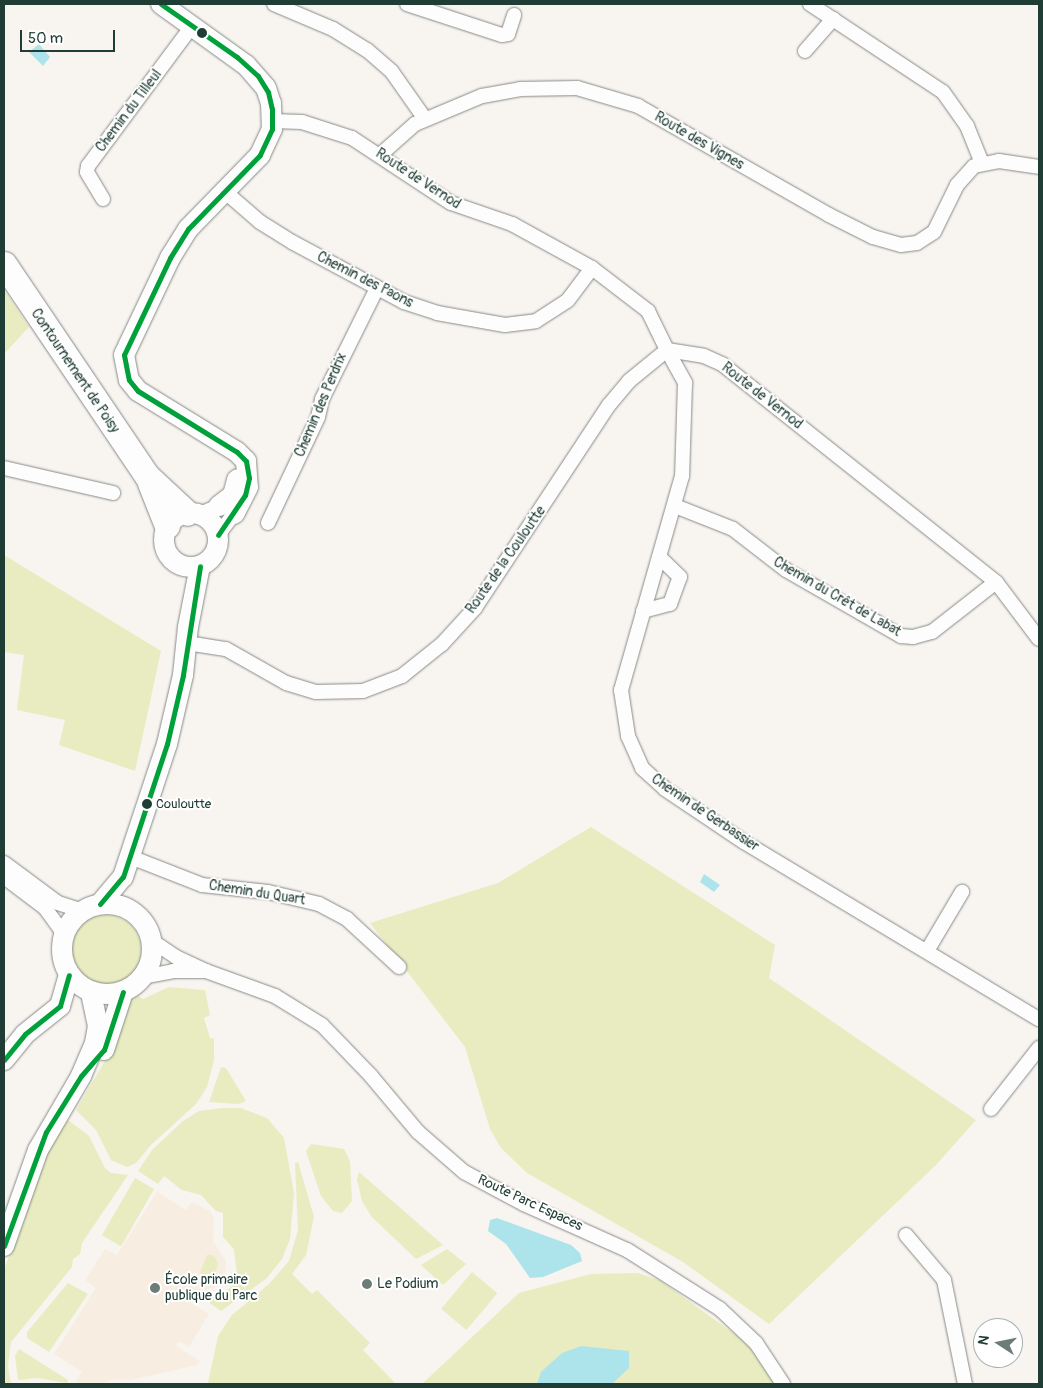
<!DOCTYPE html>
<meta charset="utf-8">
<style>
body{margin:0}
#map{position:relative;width:1043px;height:1388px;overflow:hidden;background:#f8f4f0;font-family:Pangolin,sans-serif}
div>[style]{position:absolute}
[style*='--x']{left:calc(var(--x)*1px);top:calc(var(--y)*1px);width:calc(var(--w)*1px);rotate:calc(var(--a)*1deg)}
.built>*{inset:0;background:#f8ede1}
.green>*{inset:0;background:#e8ecc0;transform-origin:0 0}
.round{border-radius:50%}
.water>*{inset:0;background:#ade4eb}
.roads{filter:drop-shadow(0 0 1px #868a86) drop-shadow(0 0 1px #868a86)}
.street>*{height:14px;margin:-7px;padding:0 7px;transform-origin:7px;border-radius:7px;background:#fefdfd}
.secondary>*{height:20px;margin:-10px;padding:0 10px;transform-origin:10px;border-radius:10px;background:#fefdfd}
.secondary>.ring{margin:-10px;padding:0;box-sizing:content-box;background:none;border:20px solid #fefdfd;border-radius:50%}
.highway>*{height:25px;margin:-12.5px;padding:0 12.5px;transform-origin:12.5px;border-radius:12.5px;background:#fefdfd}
.bus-1>*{height:5px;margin:-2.5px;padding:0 2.5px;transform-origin:2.5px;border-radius:2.5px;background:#00a13a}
.dots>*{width:14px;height:14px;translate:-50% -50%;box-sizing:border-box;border:2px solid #fff;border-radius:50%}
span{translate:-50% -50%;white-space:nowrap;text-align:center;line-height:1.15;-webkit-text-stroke:4px #fff;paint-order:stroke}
.bus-label{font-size:13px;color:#1f3d34}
.left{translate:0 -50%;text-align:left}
.street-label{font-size:14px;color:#1f3d34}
.poi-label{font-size:14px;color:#1f3d34}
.frame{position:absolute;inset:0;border:5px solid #1f3d34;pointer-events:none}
.north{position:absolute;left:973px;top:1318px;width:50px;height:50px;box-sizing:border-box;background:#fff;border:1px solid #a5b1ae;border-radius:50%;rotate:281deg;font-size:14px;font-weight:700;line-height:20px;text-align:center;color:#1f3d34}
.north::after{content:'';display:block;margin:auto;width:18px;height:22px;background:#6b7d76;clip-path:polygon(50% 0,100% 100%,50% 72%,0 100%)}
.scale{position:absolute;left:20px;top:30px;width:95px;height:22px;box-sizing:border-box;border:2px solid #1f3d34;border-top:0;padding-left:6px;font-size:15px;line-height:18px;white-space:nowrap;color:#1f3d34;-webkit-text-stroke:4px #fff;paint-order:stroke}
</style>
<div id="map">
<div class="built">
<i style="clip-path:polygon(157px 1192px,186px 1210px,192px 1202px,210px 1211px,214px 1218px,213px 1241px,226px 1261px,225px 1273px,219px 1284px,209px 1291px,197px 1294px,191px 1303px,209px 1314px,189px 1347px,179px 1341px,176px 1346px,200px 1361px,197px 1365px,131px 1380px,114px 1379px,99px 1384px,79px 1384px,76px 1382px,82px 1372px,54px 1354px,96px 1288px,85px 1280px,105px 1249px,117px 1255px)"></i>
</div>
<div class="green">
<i style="clip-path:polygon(4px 290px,29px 327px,4px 354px)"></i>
<i style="clip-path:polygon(4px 555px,161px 651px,135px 771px,59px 745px,65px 720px,17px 710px,24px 655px,4px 652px)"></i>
<i style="clip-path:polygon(591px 827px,775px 945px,769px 978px,976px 1120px,936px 1165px,769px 1324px,683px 1262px,527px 1173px,501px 1148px,490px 1129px,465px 1047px,370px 923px,498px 883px)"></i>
<i class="round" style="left:71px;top:915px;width:70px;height:70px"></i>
<i style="clip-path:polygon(169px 987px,205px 990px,210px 1015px,204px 1018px,210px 1038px,214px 1039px,214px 1060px,207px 1087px,196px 1104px,151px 1145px,136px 1163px,127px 1167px,111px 1160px,96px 1130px,76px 1110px,116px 1042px,124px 1002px,137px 995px,143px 999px)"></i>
<i style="clip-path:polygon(221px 1067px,226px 1068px,246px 1101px,239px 1104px,209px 1102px)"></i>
<i style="clip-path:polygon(222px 1108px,241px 1108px,267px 1118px,284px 1138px,294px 1193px,290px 1239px,282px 1259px,267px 1278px,221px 1311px,205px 1300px,223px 1294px,235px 1283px,237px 1275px,234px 1249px,223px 1237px,223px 1213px,216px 1211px,201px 1195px,182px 1190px,164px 1176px,158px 1184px,138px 1171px,152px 1150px,183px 1121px,199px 1111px)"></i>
<i style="clip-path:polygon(68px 1120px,89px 1136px,105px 1168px,111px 1173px,128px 1175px,82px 1243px,80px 1254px,73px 1259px,72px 1267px,11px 1342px,8px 1366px,11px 1384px,4px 1384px,4px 1270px,47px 1150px)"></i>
<i style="clip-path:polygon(311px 1144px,344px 1149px,350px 1161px,352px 1201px,342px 1213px,333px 1211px,321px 1196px,306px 1151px)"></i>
<i style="clip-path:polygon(298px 1162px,314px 1217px,306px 1255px,292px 1274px,312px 1294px,317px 1290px,370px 1343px,363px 1350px,396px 1384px,208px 1383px,218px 1336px,232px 1315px,269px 1284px,289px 1261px,298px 1230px,295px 1163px)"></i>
<i style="clip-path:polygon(359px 1172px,443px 1245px,416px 1259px,371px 1216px,362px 1201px,357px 1179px)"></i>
<i style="left:135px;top:1178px;width:22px;height:66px;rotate:30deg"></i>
<i style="clip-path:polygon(447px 1249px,466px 1264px,443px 1285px,421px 1265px)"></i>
<i style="clip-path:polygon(207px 1255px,213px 1255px,218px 1263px,215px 1275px,207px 1280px,200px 1272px)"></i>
<i style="left:472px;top:1272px;width:33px;height:48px;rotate:40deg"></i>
<i style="clip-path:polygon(638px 1273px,661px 1281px,747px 1343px,774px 1384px,422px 1384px,519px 1293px,591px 1274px)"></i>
<i style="clip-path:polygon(68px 1283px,88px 1294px,49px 1352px,27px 1338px,27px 1332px)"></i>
<i style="clip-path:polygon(19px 1349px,68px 1380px,67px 1383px,38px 1378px,18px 1380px,15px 1356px)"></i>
</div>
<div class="water">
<i style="clip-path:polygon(39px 44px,50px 57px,43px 66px,29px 52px)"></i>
<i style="clip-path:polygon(704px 874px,720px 885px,714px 892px,700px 882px)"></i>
<i style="clip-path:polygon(497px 1218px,571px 1245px,580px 1253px,582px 1261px,543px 1277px,530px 1278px,506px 1244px,488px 1231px,490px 1220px)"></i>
<i style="clip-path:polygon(581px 1346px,629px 1351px,629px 1368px,612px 1384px,537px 1384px,541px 1372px,562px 1353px)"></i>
</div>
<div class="roads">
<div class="street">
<i style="--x:274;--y:4;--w:64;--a:23"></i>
<i style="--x:333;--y:29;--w:40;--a:32"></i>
<i style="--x:367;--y:50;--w:33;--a:41"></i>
<i style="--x:392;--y:72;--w:57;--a:54.9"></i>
<i style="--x:407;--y:4;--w:100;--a:18.1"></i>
<i style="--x:502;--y:35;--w:6;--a:-9"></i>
<i style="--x:508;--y:34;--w:20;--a:-72"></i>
<i style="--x:810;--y:4;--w:159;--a:33.5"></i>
<i style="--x:943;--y:92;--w:42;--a:54.8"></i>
<i style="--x:967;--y:126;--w:40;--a:68"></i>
<i style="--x:805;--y:51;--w:43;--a:-48.8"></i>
<i style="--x:272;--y:121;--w:30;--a:2"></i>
<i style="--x:302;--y:122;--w:52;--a:17.7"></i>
<i style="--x:352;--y:138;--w:118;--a:33.3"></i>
<i style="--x:451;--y:203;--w:65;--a:19"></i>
<i style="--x:512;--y:224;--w:91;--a:28.8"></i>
<i style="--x:592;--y:268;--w:71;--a:37.5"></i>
<i style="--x:648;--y:311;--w:43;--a:64"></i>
<i style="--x:667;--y:350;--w:37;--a:9"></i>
<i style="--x:704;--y:356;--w:20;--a:24"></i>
<i style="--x:722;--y:364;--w:350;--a:38.5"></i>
<i style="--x:996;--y:582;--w:71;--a:53"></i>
<i style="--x:380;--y:155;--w:47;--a:-41.5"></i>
<i style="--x:415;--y:124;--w:73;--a:-22.7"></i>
<i style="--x:482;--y:96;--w:39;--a:-10"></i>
<i style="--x:520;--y:89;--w:57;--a:-1"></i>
<i style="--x:577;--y:88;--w:64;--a:16.4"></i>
<i style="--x:638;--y:106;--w:220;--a:29.7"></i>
<i style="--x:829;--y:215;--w:49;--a:26.6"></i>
<i style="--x:873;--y:237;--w:29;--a:16"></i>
<i style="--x:901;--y:245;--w:16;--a:-7"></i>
<i style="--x:917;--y:243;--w:20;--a:-33"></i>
<i style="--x:934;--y:232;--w:52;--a:-63.9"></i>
<i style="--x:957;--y:185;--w:25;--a:-48"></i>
<i style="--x:974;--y:166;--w:25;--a:-11"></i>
<i style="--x:999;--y:161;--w:40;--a:8.5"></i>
<i style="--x:223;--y:190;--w:49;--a:40.9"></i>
<i style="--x:260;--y:222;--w:38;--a:32"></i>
<i style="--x:292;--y:242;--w:127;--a:28.2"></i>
<i style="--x:404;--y:302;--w:35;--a:18"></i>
<i style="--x:437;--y:313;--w:69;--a:10"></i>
<i style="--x:505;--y:325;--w:31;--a:-7"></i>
<i style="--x:536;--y:321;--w:38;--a:-33"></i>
<i style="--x:568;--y:300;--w:40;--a:-53"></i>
<i style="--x:103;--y:199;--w:31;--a:-121"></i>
<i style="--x:87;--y:172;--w:6;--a:-81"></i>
<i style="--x:88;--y:166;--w:174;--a:-53.4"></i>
<i style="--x:4;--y:468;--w:112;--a:12.9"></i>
<i style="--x:675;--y:506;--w:62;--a:21.6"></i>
<i style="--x:733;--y:529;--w:67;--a:37.7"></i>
<i style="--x:786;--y:570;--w:133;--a:29.9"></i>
<i style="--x:901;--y:636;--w:12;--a:5"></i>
<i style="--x:913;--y:637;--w:20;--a:-15"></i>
<i style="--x:932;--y:632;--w:81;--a:-38"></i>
<i style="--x:200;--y:514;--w:21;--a:-23"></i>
<i style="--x:268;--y:523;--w:117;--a:-64.7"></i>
<i style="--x:318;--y:417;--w:18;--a:-77"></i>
<i style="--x:322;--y:399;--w:124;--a:-63.6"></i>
<i style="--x:218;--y:535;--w:26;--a:-53"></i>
<i style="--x:643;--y:611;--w:28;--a:-15"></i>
<i style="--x:670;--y:604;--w:29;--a:-70"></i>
<i style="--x:680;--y:577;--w:29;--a:-136"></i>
<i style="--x:187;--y:643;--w:39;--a:9"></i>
<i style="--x:226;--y:649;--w:69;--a:29.5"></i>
<i style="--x:286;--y:683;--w:31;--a:17"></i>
<i style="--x:316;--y:692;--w:47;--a:-1.2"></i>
<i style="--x:363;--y:691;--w:42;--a:-21"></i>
<i style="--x:402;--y:676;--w:51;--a:-38.7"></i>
<i style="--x:442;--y:644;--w:49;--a:-47.5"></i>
<i style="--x:475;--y:608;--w:243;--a:-56.6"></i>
<i style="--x:609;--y:405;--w:31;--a:-50"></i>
<i style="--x:629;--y:381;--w:49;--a:-39.2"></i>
<i style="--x:667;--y:350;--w:38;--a:61"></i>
<i style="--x:685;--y:383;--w:93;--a:91.8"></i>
<i style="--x:682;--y:476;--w:223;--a:105.9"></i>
<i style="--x:621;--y:690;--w:47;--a:81.3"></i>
<i style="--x:628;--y:736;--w:35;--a:66"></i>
<i style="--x:642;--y:768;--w:31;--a:42"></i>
<i style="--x:665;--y:789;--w:95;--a:33.9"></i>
<i style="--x:744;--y:842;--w:344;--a:31"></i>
<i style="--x:128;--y:856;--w:79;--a:21.4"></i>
<i style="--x:202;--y:885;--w:66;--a:6.1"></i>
<i style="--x:268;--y:892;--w:52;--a:13.2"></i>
<i style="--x:319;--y:904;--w:32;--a:28"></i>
<i style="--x:347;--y:919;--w:71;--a:42.7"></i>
<i style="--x:4;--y:863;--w:67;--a:36.5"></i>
<i style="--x:58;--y:903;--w:25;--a:18"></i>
<i style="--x:4;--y:877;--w:51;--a:37.1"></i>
<i style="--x:45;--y:908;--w:32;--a:54"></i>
<i style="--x:927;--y:951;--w:69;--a:-59.3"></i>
<i style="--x:206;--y:971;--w:73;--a:19.9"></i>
<i style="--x:275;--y:996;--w:55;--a:31.7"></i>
<i style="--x:322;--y:1025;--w:71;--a:46.1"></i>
<i style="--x:371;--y:1076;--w:73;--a:50"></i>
<i style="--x:418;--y:1132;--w:61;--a:41"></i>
<i style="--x:464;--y:1172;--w:68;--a:28.1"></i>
<i style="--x:524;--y:1204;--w:113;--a:24.1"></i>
<i style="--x:627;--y:1250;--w:110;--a:32.4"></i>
<i style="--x:720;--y:1309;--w:50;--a:43.4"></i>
<i style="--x:756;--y:1343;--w:49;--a:56.6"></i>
<i style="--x:143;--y:977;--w:31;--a:-11"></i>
<i style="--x:173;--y:971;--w:33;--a:0"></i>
<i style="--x:206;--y:971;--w:33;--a:-155"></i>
<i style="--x:176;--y:957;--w:30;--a:-146"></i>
<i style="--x:991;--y:1109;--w:78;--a:-51.8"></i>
<i style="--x:906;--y:1235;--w:59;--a:49.8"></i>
<i style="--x:944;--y:1280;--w:106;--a:78.6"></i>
</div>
<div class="secondary">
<i style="--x:161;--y:4;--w:105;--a:35.7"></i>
<i style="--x:246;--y:65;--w:30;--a:49"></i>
<i style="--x:266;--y:88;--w:16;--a:72"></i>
<i style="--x:271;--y:103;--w:26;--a:88"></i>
<i style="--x:272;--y:129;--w:29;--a:115"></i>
<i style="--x:260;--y:155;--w:103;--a:134.2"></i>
<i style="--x:188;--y:229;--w:34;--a:122"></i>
<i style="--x:170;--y:258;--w:107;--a:115.4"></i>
<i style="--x:124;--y:355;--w:25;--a:79"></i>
<i style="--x:129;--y:380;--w:14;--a:51"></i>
<i style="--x:138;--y:391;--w:116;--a:31.6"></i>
<i style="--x:237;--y:452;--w:13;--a:45"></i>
<i style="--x:246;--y:461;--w:26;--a:86"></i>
<i style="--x:248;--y:487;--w:30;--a:117"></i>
<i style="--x:219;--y:506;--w:18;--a:-38"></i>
<i style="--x:233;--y:495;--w:16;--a:-75"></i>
<i class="ring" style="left:164px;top:513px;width:34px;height:34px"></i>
<i class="ring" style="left:62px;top:904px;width:70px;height:70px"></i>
<i style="--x:100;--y:904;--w:35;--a:-50"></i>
<i style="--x:123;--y:877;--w:140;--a:-71.7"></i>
<i style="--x:167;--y:744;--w:71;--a:-76.9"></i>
<i style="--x:183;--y:675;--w:48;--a:-84.1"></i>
<i style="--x:188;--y:627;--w:62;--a:-78.9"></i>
<i style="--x:104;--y:1050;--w:61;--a:-71.9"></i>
<i style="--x:4;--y:1060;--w:33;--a:-51"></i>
<i style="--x:25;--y:1034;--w:45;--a:-38.7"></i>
<i style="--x:60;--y:1006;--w:32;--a:-74"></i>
<i style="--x:4;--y:1246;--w:102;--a:-70.5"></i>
<i style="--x:38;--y:1150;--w:86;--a:-59.8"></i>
<i style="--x:81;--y:1076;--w:36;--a:-67"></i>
<i style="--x:95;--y:1043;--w:17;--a:-80"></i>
<i style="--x:98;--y:1026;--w:35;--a:-102"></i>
</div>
<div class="highway">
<i style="--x:4;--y:264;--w:256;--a:56"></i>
<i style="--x:147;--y:476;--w:54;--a:42.8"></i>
<i style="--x:150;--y:483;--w:46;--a:68.4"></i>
</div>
</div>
<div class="bus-1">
<i style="--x:161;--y:4;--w:93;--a:34.9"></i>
<i style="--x:237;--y:57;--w:28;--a:42"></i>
<i style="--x:258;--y:76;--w:19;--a:58"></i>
<i style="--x:268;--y:92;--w:17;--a:77"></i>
<i style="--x:272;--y:109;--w:20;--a:90"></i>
<i style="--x:272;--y:129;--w:29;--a:115"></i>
<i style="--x:260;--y:155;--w:103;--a:134.2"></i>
<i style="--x:188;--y:229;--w:34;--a:122"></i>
<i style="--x:170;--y:258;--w:107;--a:115.4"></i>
<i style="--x:124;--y:355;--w:25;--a:79"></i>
<i style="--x:129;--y:380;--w:14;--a:51"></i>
<i style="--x:138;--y:391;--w:116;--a:31.6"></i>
<i style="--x:237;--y:452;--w:13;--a:45"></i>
<i style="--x:246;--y:461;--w:17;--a:80"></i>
<i style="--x:249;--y:478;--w:17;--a:103"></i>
<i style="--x:245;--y:495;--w:48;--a:124"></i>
<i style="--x:100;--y:904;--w:35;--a:-50"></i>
<i style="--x:123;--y:877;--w:140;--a:-71.7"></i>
<i style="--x:167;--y:744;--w:71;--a:-76.9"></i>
<i style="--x:183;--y:675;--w:110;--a:-81.1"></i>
<i style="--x:4;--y:1060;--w:33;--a:-51"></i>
<i style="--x:25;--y:1034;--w:45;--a:-38.7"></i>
<i style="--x:60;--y:1006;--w:32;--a:-74"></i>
<i style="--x:4;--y:1246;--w:121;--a:-69.8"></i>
<i style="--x:46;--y:1132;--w:66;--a:-58"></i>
<i style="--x:81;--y:1076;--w:35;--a:-49"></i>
<i style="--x:104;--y:1050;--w:61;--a:-71.9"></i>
</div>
<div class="dots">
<i style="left:202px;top:33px;background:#1f3d34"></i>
<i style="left:147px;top:804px;background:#1f3d34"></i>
<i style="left:367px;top:1284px;background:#6b7d76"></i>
<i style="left:155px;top:1288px;background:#6b7d76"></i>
</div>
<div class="bus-label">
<span class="left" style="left:156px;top:804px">Couloutte</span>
</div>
<div class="street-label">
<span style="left:129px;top:111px;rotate:-53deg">Chemin du Tilleul</span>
<span style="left:699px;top:141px;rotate:30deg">Route des Vignes</span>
<span style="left:418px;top:179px;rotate:33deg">Route de Vernod</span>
<span style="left:365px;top:280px;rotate:27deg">Chemin des Paons</span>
<span style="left:75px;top:371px;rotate:56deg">Contournement de Poisy</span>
<span style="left:762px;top:396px;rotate:38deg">Route de Vernod</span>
<span style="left:321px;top:405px;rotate:-67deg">Chemin des Perdrix</span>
<span style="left:506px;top:560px;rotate:-55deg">Route de la Couloutte</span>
<span style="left:837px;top:597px;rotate:30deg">Chemin du Crêt de Labat</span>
<span style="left:705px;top:813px;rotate:34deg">Chemin de Gerbassier</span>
<span style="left:257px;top:893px;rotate:9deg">Chemin du Quart</span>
<span style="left:530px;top:1203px;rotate:25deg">Route Parc Espaces</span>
</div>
<div class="poi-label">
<span class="left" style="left:165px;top:1288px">École primaire<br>publique du Parc</span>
<span class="left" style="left:377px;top:1284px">Le Podium</span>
</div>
<div class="frame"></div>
<div class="north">N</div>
<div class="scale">50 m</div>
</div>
